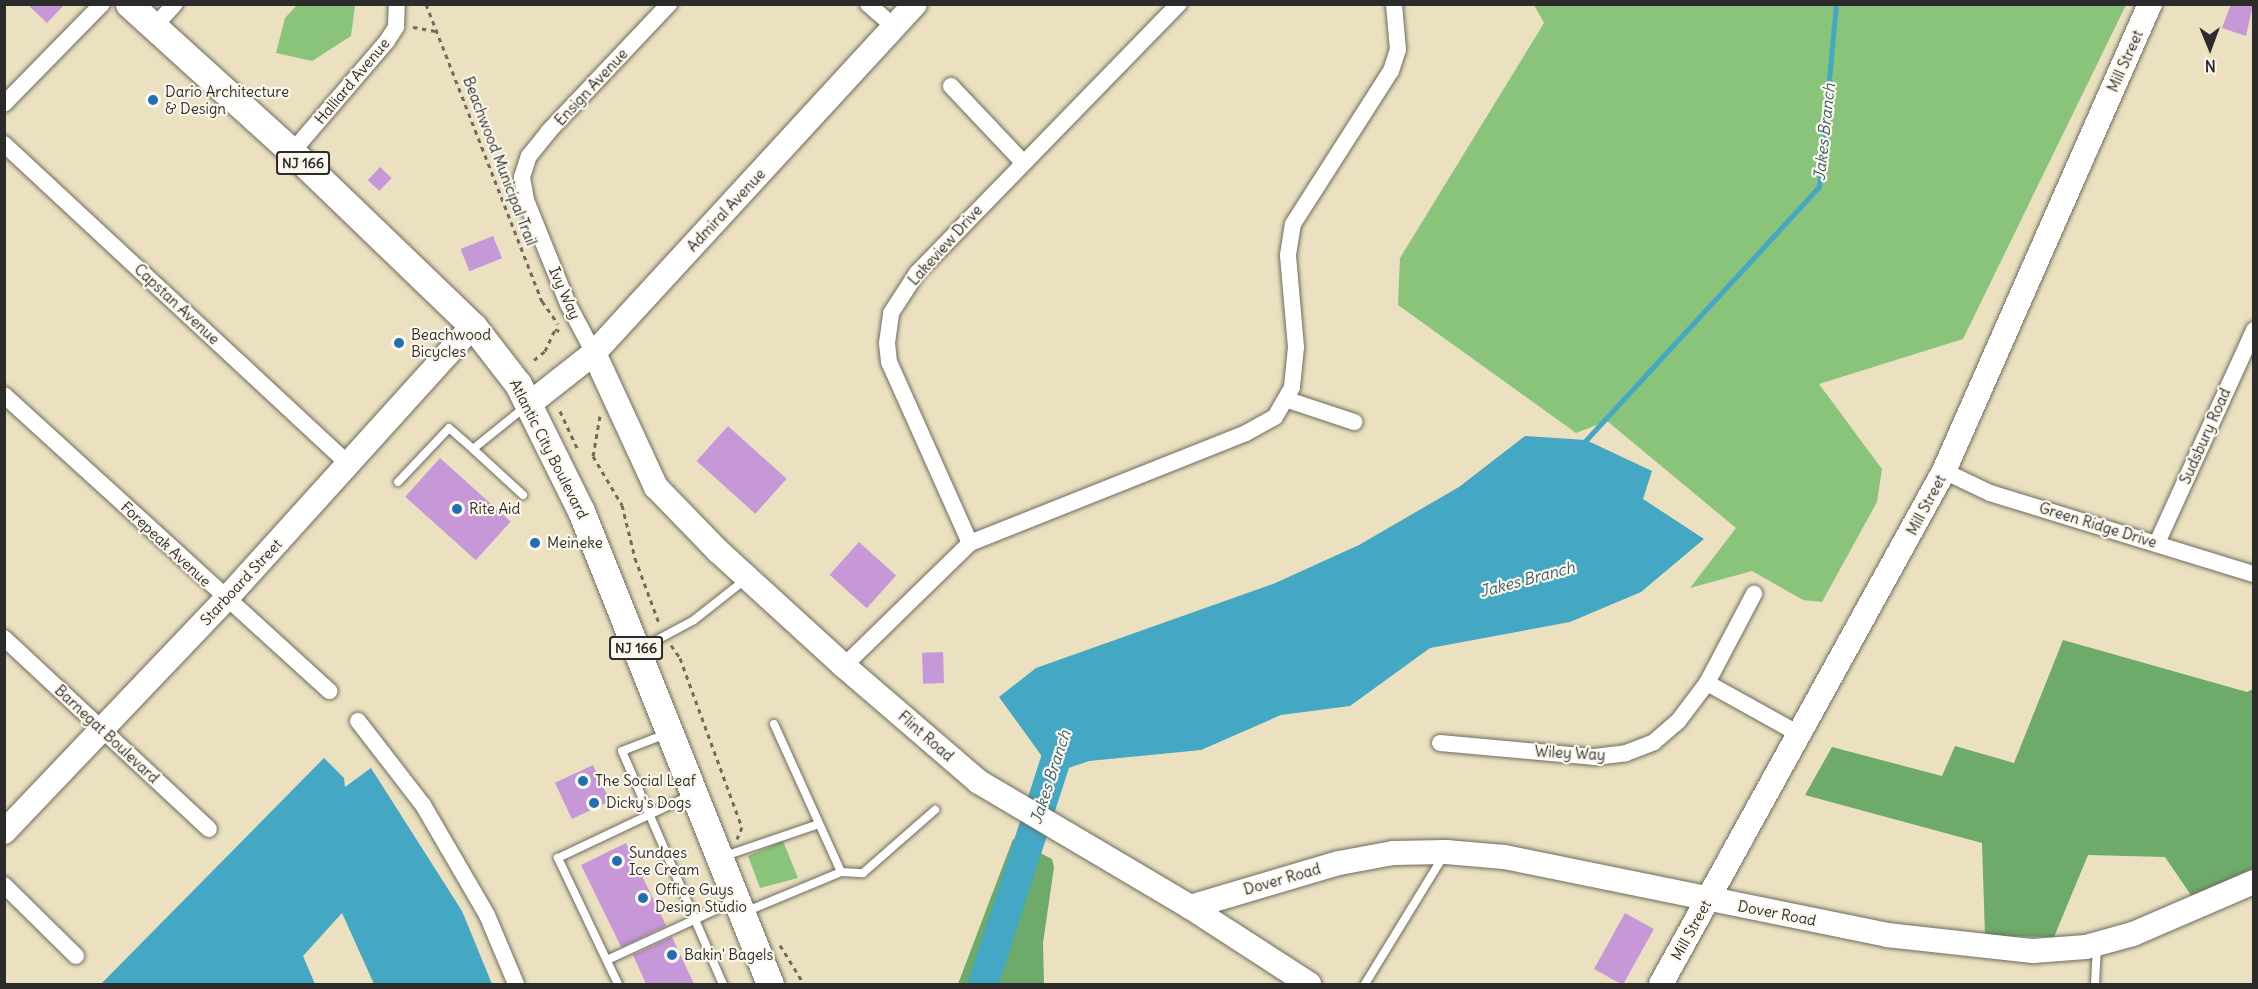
<!DOCTYPE html>
<style>
body{margin:0}
#map{position:relative;width:2258px;height:989px;overflow:hidden;background:#ebe1c0;font-family:Delius,sans-serif}
div>[style]{position:absolute}
[style*='--x']{left:calc(var(--x)*1px);top:calc(var(--y)*1px);width:calc(var(--w)*1px);rotate:calc(var(--a)*1deg)}
.green>*{inset:0;background:#89c47a}
.forest>*{inset:0;background:#6eaa6a}
.water>*{inset:0;background:#44a7c4}
.stream>*{height:5px;margin:-2.5px;padding:0 2.5px;transform-origin:2.5px;border-radius:2.5px;background:#44a7c4}
.river>*{height:30px;margin:-15px;padding:0 15px;transform-origin:15px;border-radius:15px;background:#44a7c4}
.building>*{inset:0;background:#c698d7;transform-origin:0 0}
.path>*{height:3px;margin-top:-1.5px;transform-origin:0;background:repeating-linear-gradient(90deg,#6e6b5f 0 4.5px,transparent 0 9px)}
.roads{filter:drop-shadow(0 0 2px #6e6b5f) drop-shadow(0 0 2px #6e6b5f)}
.lane>*{height:8px;margin:-4px;padding:0 4px;transform-origin:4px;border-radius:4px;background:#fff}
.street>*{height:16px;margin:-8px;padding:0 8px;transform-origin:8px;border-radius:8px;background:#fff}
.secondary>*{height:24px;margin:-12px;padding:0 12px;transform-origin:12px;border-radius:12px;background:#fff}
.primary>*{height:27px;margin:-13.5px;padding:0 13.5px;transform-origin:13.5px;border-radius:13.5px;background:#fff}
.dots>*{width:16px;height:16px;translate:-50% -50%;box-sizing:border-box;border:3px solid #fbf7ec;border-radius:50%}
span{translate:-50% -50%;white-space:nowrap;text-align:center;line-height:1.15;-webkit-text-stroke:4.5px #fbf7ec;paint-order:stroke}
.shield-label span{padding:2px 4px;background:#fbf7ec;border:2px solid;border-radius:4px;-webkit-text-stroke-width:0}
.shield-label{font-size:14px;color:#2b2b2b;font-weight:700}
.street-label{font-size:15px;color:#2b2b2b}
.poi-label{font-size:15px;color:#2b2b2b}
.left{translate:0 -50%;text-align:left}
.water-label{font-size:16px;color:#355d68;font-style:italic}
.frame{position:absolute;inset:0;border:6px solid #2b2b2b;pointer-events:none}
.north{position:absolute;left:2180px;top:18px;width:60px;height:60px;-webkit-text-stroke:4px #fbf7ec;paint-order:stroke;rotate:179deg;font-size:16px;font-weight:700;line-height:24px;text-align:center;color:#2b2b2b}
.north::after{content:'';display:block;margin:auto;width:21px;height:27px;background:#2b2b2b;clip-path:polygon(50% 0,100% 100%,50% 72%,0 100%)}
</style>
<div id="map">
<div class="green">
<i style="clip-path:polygon(297px 5px,297px 4px,359px 5px,355px 6px,351px 36px,312px 61px,276px 53px,285px 18px)"></i>
<i style="clip-path:polygon(1534px 5px,2126px 5px,1963px 339px,1819px 384px,1882px 469px,1877px 502px,1822px 602px,1803px 600px,1752px 571px,1690px 588px,1736px 528px,1607px 421px,1576px 433px,1398px 305px,1400px 258px,1544px 23px)"></i>
<i style="clip-path:polygon(783px 841px,798px 878px,760px 888px,748px 856px)"></i>
</div>
<div class="forest">
<i style="clip-path:polygon(2063px 640px,2247px 692px,2253px 689px,2253px 872px,2193px 898px,2165px 857px,2088px 855px,2054px 937px,1985px 936px,1982px 843px,1805px 795px,1832px 747px,1942px 776px,1955px 746px,2014px 763px)"></i>
<i style="clip-path:polygon(1013px 839px,1052px 859px,1054px 867px,1043px 943px,1044px 984px,958px 984px)"></i>
</div>
<div class="water">
<i style="clip-path:polygon(1525px 436px,1586px 440px,1652px 471px,1643px 499px,1704px 539px,1641px 592px,1570px 622px,1430px 648px,1350px 706px,1281px 715px,1201px 750px,1089px 761px,1054px 773px,999px 697px,1036px 668px,1273px 584px,1359px 545px,1459px 487px)"></i>
<i style="clip-path:polygon(324px 758px,344px 778px,345px 787px,371px 768px,462px 911px,492px 984px,374px 984px,342px 913px,303px 956px,315px 984px,101px 984px)"></i>
</div>
<div class="stream">
<i style="--x:1586;--y:440;--w:344;--a:-47.4"></i>
<i style="--x:1819;--y:187;--w:184;--a:-84.7"></i>
</div>
<div class="river">
<i style="--x:983;--y:984;--w:262;--a:-72"></i>
</div>
<div class="building">
<i style="clip-path:polygon(27px 4px,65px 4px,47px 23px)"></i>
<i style="clip-path:polygon(2231px 4px,2253px 4px,2246px 36px,2222px 28px)"></i>
<i style="left:380px;top:167px;width:16px;height:18px;rotate:43deg"></i>
<i style="left:493px;top:236px;width:24px;height:35px;rotate:68deg"></i>
<i style="left:728px;top:426px;width:79px;height:47px;rotate:42deg"></i>
<i style="left:440px;top:458px;width:95px;height:52px;rotate:42deg"></i>
<i style="left:859px;top:542px;width:50px;height:44px;rotate:42deg"></i>
<i style="left:943px;top:652px;width:31px;height:21px;rotate:88deg"></i>
<i style="left:593px;top:765px;width:40px;height:42px;rotate:65deg"></i>
<i style="left:626px;top:843px;width:92px;height:50px;rotate:64deg"></i>
<i style="left:1625px;top:913px;width:33px;height:64px;rotate:29deg"></i>
<i style="clip-path:polygon(672px 937px,694px 984px,646px 984px,633px 955px)"></i>
</div>
<div class="path">
<i style="--x:426;--y:4;--w:319;--a:68.7"></i>
<i style="--x:542;--y:301;--w:28;--a:55"></i>
<i style="--x:413;--y:27;--w:23;--a:10"></i>
<i style="--x:555;--y:329;--w:9;--a:27"></i>
<i style="--x:534;--y:360;--w:14;--a:-39"></i>
<i style="--x:545;--y:351;--w:26;--a:-65"></i>
<i style="--x:560;--y:411;--w:43;--a:65.2"></i>
<i style="--x:600;--y:416;--w:41;--a:99.9"></i>
<i style="--x:593;--y:456;--w:57;--a:59.4"></i>
<i style="--x:622;--y:505;--w:55;--a:76.2"></i>
<i style="--x:635;--y:558;--w:72;--a:69.8"></i>
<i style="--x:671;--y:645;--w:16;--a:55"></i>
<i style="--x:680;--y:658;--w:180;--a:69.9"></i>
<i style="--x:742;--y:827;--w:13;--a:113"></i>
<i style="--x:780;--y:945;--w:46;--a:58.4"></i>
</div>
<div class="roads">
<div class="lane">
<i style="--x:473;--y:449;--w:68;--a:42.6"></i>
<i style="--x:398;--y:482;--w:74;--a:-46.6"></i>
<i style="--x:449;--y:428;--w:32;--a:41"></i>
<i style="--x:473;--y:449;--w:67;--a:-38.9"></i>
<i style="--x:640;--y:649;--w:61;--a:-28.2"></i>
<i style="--x:694;--y:620;--w:66;--a:-38.3"></i>
<i style="--x:774;--y:724;--w:162;--a:65.6"></i>
<i style="--x:841;--y:872;--w:22;--a:3"></i>
<i style="--x:863;--y:873;--w:96;--a:-41.2"></i>
<i style="--x:666;--y:734;--w:47;--a:158.9"></i>
<i style="--x:622;--y:751;--w:254;--a:66.6"></i>
<i style="--x:722;--y:857;--w:102;--a:-18.8"></i>
<i style="--x:745;--y:912;--w:104;--a:-22.6"></i>
<i style="--x:607;--y:960;--w:139;--a:-24.7"></i>
<i style="--x:618;--y:984;--w:140;--a:-115.5"></i>
<i style="--x:558;--y:858;--w:147;--a:-25.3"></i>
<i style="--x:1365;--y:984;--w:151;--a:-58.5"></i>
<i style="--x:2095;--y:984;--w:38;--a:-87"></i>
</div>
<div class="street">
<i style="--x:868;--y:4;--w:35;--a:41"></i>
<i style="--x:154;--y:27;--w:31;--a:-48"></i>
<i style="--x:951;--y:86;--w:103;--a:46.6"></i>
<i style="--x:4;--y:104;--w:140;--a:-45.6"></i>
<i style="--x:4;--y:144;--w:471;--a:42.9"></i>
<i style="--x:292;--y:152;--w:146;--a:-49.4"></i>
<i style="--x:387;--y:41;--w:17;--a:-57"></i>
<i style="--x:396;--y:27;--w:23;--a:-88"></i>
<i style="--x:594;--y:353;--w:55;--a:-118"></i>
<i style="--x:568;--y:304;--w:112;--a:-112"></i>
<i style="--x:526;--y:200;--w:23;--a:-100"></i>
<i style="--x:522;--y:177;--w:22;--a:-72"></i>
<i style="--x:529;--y:156;--w:32;--a:-51"></i>
<i style="--x:549;--y:131;--w:175;--a:-46.6"></i>
<i style="--x:4;--y:395;--w:440;--a:42.3"></i>
<i style="--x:1288;--y:400;--w:70;--a:18.4"></i>
<i style="--x:1944;--y:471;--w:51;--a:25.6"></i>
<i style="--x:1990;--y:493;--w:276;--a:17.1"></i>
<i style="--x:970;--y:543;--w:198;--a:-114.1"></i>
<i style="--x:889;--y:362;--w:19;--a:-96"></i>
<i style="--x:887;--y:343;--w:30;--a:-82"></i>
<i style="--x:891;--y:313;--w:48;--a:-57"></i>
<i style="--x:917;--y:273;--w:376;--a:-45.8"></i>
<i style="--x:2157;--y:543;--w:234;--a:-65.5"></i>
<i style="--x:4;--y:638;--w:280;--a:43"></i>
<i style="--x:844;--y:666;--w:176;--a:-44.3"></i>
<i style="--x:970;--y:543;--w:297;--a:-21.7"></i>
<i style="--x:1246;--y:433;--w:33;--a:-29"></i>
<i style="--x:1275;--y:417;--w:34;--a:-60"></i>
<i style="--x:1292;--y:387;--w:40;--a:-84.3"></i>
<i style="--x:1296;--y:347;--w:92;--a:-95"></i>
<i style="--x:1288;--y:255;--w:31;--a:-81"></i>
<i style="--x:1293;--y:224;--w:182;--a:-57.4"></i>
<i style="--x:1391;--y:71;--w:22;--a:-72"></i>
<i style="--x:1398;--y:50;--w:46;--a:-95"></i>
<i style="--x:1707;--y:683;--w:107;--a:29"></i>
<i style="--x:358;--y:721;--w:106;--a:52.3"></i>
<i style="--x:423;--y:805;--w:127;--a:59.8"></i>
<i style="--x:487;--y:915;--w:75;--a:67.2"></i>
<i style="--x:1440;--y:743;--w:156;--a:5.2"></i>
<i style="--x:1595;--y:757;--w:31;--a:-7"></i>
<i style="--x:1626;--y:753;--w:30;--a:-21"></i>
<i style="--x:1654;--y:742;--w:33;--a:-41"></i>
<i style="--x:1679;--y:720;--w:46;--a:-52.9"></i>
<i style="--x:1707;--y:683;--w:101;--a:-62.2"></i>
<i style="--x:4;--y:885;--w:101;--a:44.6"></i>
</div>
<div class="secondary">
<i style="--x:594;--y:353;--w:148;--a:65.2"></i>
<i style="--x:656;--y:487;--w:89;--a:45.9"></i>
<i style="--x:718;--y:551;--w:171;--a:42.4"></i>
<i style="--x:844;--y:666;--w:178;--a:40.7"></i>
<i style="--x:979;--y:782;--w:245;--a:30.6"></i>
<i style="--x:1190;--y:907;--w:142;--a:32.9"></i>
<i style="--x:528;--y:405;--w:84;--a:-38.2"></i>
<i style="--x:594;--y:353;--w:474;--a:-47.4"></i>
<i style="--x:4;--y:832;--w:322;--a:-46.4"></i>
<i style="--x:226;--y:599;--w:368;--a:-47.9"></i>
<i style="--x:1190;--y:907;--w:155;--a:-16.5"></i>
<i style="--x:1339;--y:863;--w:55;--a:-10.5"></i>
<i style="--x:1393;--y:853;--w:53;--a:-1.1"></i>
<i style="--x:1446;--y:852;--w:58;--a:4.9"></i>
<i style="--x:1504;--y:857;--w:391;--a:11.5"></i>
<i style="--x:1887;--y:935;--w:147;--a:6.3"></i>
<i style="--x:2033;--y:951;--w:53;--a:-4.3"></i>
<i style="--x:2086;--y:947;--w:49;--a:-15.5"></i>
<i style="--x:2133;--y:934;--w:132;--a:-23.3"></i>
<i style="--x:1661;--y:984;--w:586;--a:-61.12"></i>
<i style="--x:1944;--y:471;--w:510;--a:-66.2"></i>
</div>
<div class="primary">
<i style="--x:129;--y:4;--w:220;--a:42.2"></i>
<i style="--x:292;--y:152;--w:251;--a:43.9"></i>
<i style="--x:473;--y:326;--w:73;--a:52.2"></i>
<i style="--x:518;--y:384;--w:142;--a:63.6"></i>
<i style="--x:581;--y:511;--w:509;--a:68.22"></i>
</div>
</div>
<div class="dots">
<i style="left:153px;top:100px;background:#1f6fb2"></i>
<i style="left:399px;top:343px;background:#1f6fb2"></i>
<i style="left:457px;top:509px;background:#1f6fb2"></i>
<i style="left:535px;top:543px;background:#1f6fb2"></i>
<i style="left:583px;top:781px;background:#1f6fb2"></i>
<i style="left:594px;top:803px;background:#1f6fb2"></i>
<i style="left:617px;top:861px;background:#1f6fb2"></i>
<i style="left:643px;top:898px;background:#1f6fb2"></i>
<i style="left:672px;top:955px;background:#1f6fb2"></i>
</div>
<div class="shield-label">
<span style="left:303px;top:163px">NJ 166</span>
<span style="left:636px;top:648px">NJ 166</span>
</div>
<div class="street-label">
<span style="left:2125px;top:61px;rotate:-66deg">Mill Street</span>
<span style="left:352px;top:81px;rotate:-50deg">Halliard Avenue</span>
<span style="left:591px;top:87px;rotate:-47deg">Ensign Avenue</span>
<span style="left:500px;top:161px;rotate:69deg">Beachwood Municipal Trail</span>
<span style="left:726px;top:210px;rotate:-47deg">Admiral Avenue</span>
<span style="left:945px;top:245px;rotate:-48deg">Lakeview Drive</span>
<span style="left:565px;top:293px;rotate:66deg">Ivy Way</span>
<span style="left:177px;top:304px;rotate:43deg">Capstan Avenue</span>
<span style="left:2205px;top:436px;rotate:-66deg">Sudsbury Road</span>
<span style="left:549px;top:449px;rotate:63deg">Atlantic City Boulevard</span>
<span style="left:1926px;top:505px;rotate:-62deg">Mill Street</span>
<span style="left:2098px;top:525px;rotate:17deg">Green Ridge Drive</span>
<span style="left:166px;top:544px;rotate:43deg">Forepeak Avenue</span>
<span style="left:241px;top:582px;rotate:-47deg">Starboard Street</span>
<span style="left:107px;top:734px;rotate:43deg">Barnegat Boulevard</span>
<span style="left:926px;top:736px;rotate:41deg">Flint Road</span>
<span style="left:1570px;top:753px;rotate:3deg">Wiley Way</span>
<span style="left:1282px;top:879px;rotate:-16deg">Dover Road</span>
<span style="left:1777px;top:913px;rotate:11deg">Dover Road</span>
<span style="left:1691px;top:930px;rotate:-61deg">Mill Street</span>
</div>
<div class="poi-label">
<span class="left" style="left:165px;top:100px">Dario Architecture<br>&amp; Design</span>
<span class="left" style="left:411px;top:343px">Beachwood<br>Bicycles</span>
<span class="left" style="left:469px;top:509px">Rite Aid</span>
<span class="left" style="left:547px;top:543px">Meineke</span>
<span class="left" style="left:595px;top:781px">The Social Leaf</span>
<span class="left" style="left:606px;top:803px">Dicky's Dogs</span>
<span class="left" style="left:629px;top:861px">Sundaes<br>Ice Cream</span>
<span class="left" style="left:655px;top:898px">Office Guys<br>Design Studio</span>
<span class="left" style="left:684px;top:955px">Bakin' Bagels</span>
</div>
<div class="water-label">
<span style="left:1824px;top:132px;rotate:-84deg">Jakes Branch</span>
<span style="left:1527px;top:579px;rotate:-15deg">Jakes Branch</span>
<span style="left:1050px;top:777px;rotate:-72deg">Jakes Branch</span>
</div>
<div class="frame"></div>
<div class="north">N</div>
</div>
